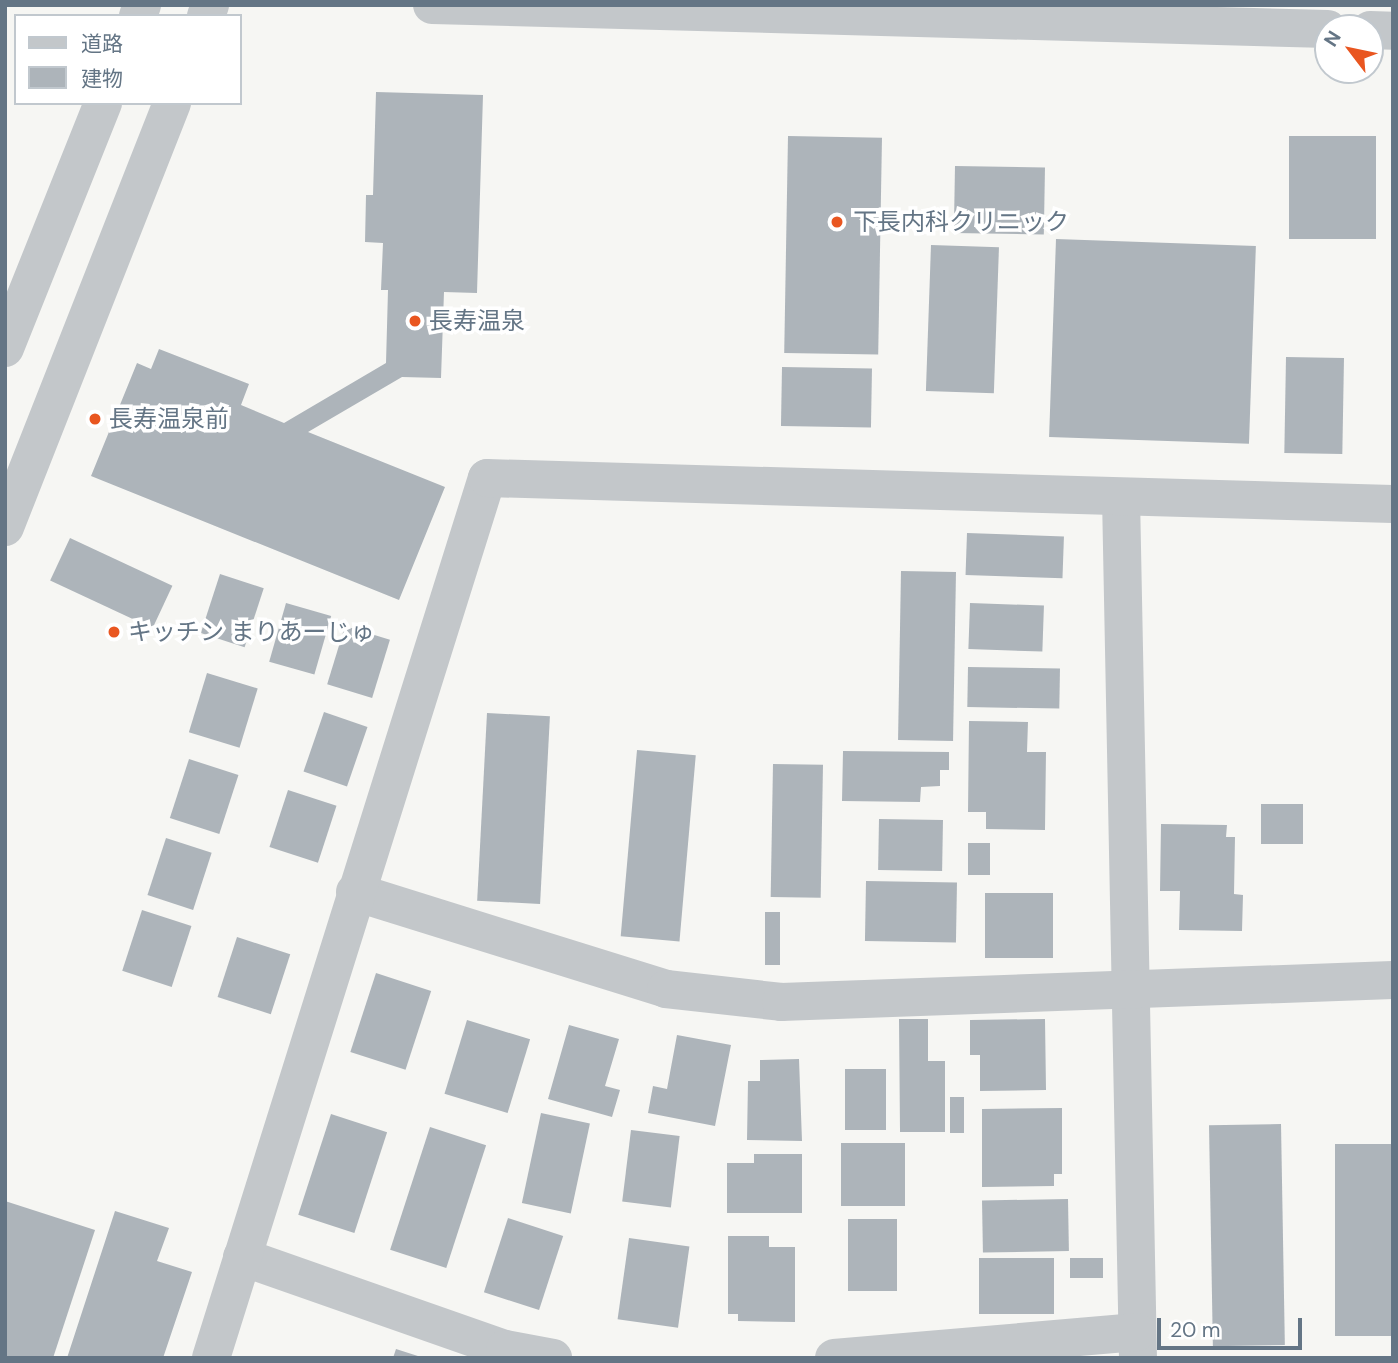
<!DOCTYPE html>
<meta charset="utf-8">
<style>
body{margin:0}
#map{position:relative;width:1398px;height:1363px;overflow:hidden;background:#f6f6f3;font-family:"DM Sans","Noto Sans JP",sans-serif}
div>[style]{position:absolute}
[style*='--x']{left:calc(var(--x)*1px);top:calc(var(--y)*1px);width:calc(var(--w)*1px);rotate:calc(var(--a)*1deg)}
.building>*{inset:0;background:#adb4ba;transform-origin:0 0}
.minor>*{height:38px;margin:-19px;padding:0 19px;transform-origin:19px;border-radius:19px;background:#c3c7ca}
.tertiary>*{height:38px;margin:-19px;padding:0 19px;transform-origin:19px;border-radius:19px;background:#c3c7ca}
.dots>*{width:19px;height:19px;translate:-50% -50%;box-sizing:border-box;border:4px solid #fff;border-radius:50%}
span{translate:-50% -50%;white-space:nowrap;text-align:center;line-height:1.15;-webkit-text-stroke:7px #fff;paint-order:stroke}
.poi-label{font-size:24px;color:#647585}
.left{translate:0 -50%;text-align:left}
.frame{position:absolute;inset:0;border:7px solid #647585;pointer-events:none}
.legend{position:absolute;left:14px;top:14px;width:228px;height:91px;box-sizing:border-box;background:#fff;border:2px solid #c1c8ce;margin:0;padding:9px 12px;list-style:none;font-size:21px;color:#647585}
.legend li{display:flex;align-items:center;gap:14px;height:35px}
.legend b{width:35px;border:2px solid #c1c8ce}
.north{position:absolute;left:1314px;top:14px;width:70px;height:70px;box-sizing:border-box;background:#fff;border:2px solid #c1c8ce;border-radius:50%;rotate:302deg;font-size:19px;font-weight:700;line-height:28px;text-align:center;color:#647585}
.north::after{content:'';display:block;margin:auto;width:24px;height:32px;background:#e95620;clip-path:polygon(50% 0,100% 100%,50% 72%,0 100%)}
.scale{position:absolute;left:1157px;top:1318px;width:145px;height:32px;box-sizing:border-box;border:4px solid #647585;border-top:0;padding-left:9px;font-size:21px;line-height:24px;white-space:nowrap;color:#647585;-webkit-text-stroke:5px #fff;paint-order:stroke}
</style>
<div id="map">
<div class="building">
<i style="clip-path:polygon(376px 92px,483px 95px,477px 293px,444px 292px,441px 378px,402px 377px,308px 432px,445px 487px,399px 600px,91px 476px,137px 363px,151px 369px,159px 349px,249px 384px,241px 405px,284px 423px,386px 363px,388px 290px,381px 290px,383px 243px,365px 242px,366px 195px,373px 195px)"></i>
<i style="left:788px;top:136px;width:94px;height:217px;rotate:1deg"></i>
<i style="left:1289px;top:136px;width:87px;height:103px"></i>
<i style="left:955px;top:166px;width:90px;height:67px;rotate:1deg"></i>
<i style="left:1056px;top:239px;width:200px;height:198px;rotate:2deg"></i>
<i style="left:931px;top:245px;width:68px;height:146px;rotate:2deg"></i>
<i style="left:1286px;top:357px;width:58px;height:96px;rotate:1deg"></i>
<i style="left:782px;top:367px;width:90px;height:59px;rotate:1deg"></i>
<i style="left:967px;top:533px;width:97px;height:42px;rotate:2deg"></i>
<i style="left:70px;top:538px;width:113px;height:47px;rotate:25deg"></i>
<i style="left:901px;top:571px;width:55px;height:169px;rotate:1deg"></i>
<i style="left:220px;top:574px;width:46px;height:62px;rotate:18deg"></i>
<i style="left:286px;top:603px;width:47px;height:61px;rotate:16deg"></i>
<i style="left:970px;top:603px;width:74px;height:46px;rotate:2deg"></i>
<i style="left:345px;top:626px;width:47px;height:61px;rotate:17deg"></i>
<i style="left:968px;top:667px;width:92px;height:40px;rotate:1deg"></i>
<i style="left:207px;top:673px;width:53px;height:62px;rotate:17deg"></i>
<i style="left:324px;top:712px;width:46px;height:63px;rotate:19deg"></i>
<i style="left:487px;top:713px;width:63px;height:188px;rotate:3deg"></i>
<i style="clip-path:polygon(969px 721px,1028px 722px,1027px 752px,1046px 752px,1045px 830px,986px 829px,986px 812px,968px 812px)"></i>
<i style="left:637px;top:750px;width:59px;height:187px;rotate:5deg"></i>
<i style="clip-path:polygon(843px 751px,949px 752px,949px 770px,940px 770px,940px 786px,921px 787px,920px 802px,842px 801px)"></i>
<i style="left:189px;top:759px;width:52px;height:62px;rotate:18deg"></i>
<i style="left:773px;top:764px;width:50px;height:133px;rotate:1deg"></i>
<i style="left:288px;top:790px;width:51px;height:60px;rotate:18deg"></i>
<i style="left:1261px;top:804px;width:42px;height:40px"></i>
<i style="left:879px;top:819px;width:64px;height:51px;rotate:1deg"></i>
<i style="clip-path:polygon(1161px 824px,1227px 825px,1226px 837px,1235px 837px,1234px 894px,1243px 895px,1242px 931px,1179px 930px,1180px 891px,1160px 891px)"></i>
<i style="left:166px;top:838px;width:48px;height:60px;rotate:18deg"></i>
<i style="left:968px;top:843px;width:22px;height:32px"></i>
<i style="left:866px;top:881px;width:91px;height:60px;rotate:1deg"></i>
<i style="left:985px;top:893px;width:68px;height:65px"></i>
<i style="left:142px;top:910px;width:52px;height:64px;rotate:18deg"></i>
<i style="left:765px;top:912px;width:15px;height:53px"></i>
<i style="left:237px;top:937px;width:56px;height:63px;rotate:18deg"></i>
<i style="left:376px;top:973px;width:58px;height:83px;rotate:18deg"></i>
<i style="clip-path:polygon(899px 1019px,928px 1019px,928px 1061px,945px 1061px,945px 1132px,900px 1132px)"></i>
<i style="clip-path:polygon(1045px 1019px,1046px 1090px,980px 1091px,980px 1055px,970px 1055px,970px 1020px)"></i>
<i style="left:467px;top:1020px;width:66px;height:77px;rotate:17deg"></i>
<i style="clip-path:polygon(569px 1025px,619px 1039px,605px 1086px,620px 1090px,612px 1117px,548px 1099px)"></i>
<i style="clip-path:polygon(677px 1035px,731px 1045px,715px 1126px,648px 1113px,653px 1086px,667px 1089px)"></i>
<i style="clip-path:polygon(799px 1059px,802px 1141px,747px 1140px,748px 1081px,760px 1081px,760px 1060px)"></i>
<i style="left:845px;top:1069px;width:41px;height:61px"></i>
<i style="left:964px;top:1097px;width:36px;height:14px;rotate:90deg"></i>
<i style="clip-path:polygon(1062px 1108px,1062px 1174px,1054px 1174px,1054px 1186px,982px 1187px,982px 1109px)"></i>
<i style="left:541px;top:1113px;width:50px;height:92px;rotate:12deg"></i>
<i style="left:331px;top:1114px;width:59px;height:106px;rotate:18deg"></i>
<i style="left:1281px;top:1124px;width:221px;height:72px;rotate:89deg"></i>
<i style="left:430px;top:1127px;width:59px;height:129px;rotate:18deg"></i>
<i style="left:631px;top:1130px;width:49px;height:72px;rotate:7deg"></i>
<i style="left:841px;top:1143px;width:64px;height:63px"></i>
<i style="left:1393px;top:1144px;width:192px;height:58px;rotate:90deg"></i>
<i style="clip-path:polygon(754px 1154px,802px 1154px,802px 1213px,727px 1213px,727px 1163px,754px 1163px)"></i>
<i style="left:1068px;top:1199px;width:52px;height:86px;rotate:89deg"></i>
<i style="clip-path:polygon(5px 1201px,95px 1230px,53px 1358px,5px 1358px)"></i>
<i style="clip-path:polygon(115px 1211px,169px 1228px,157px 1261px,192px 1272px,163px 1358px,67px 1358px)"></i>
<i style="left:508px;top:1218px;width:58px;height:78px;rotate:18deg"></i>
<i style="left:848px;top:1219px;width:49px;height:72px"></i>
<i style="clip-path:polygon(728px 1236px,769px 1236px,769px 1247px,795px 1247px,795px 1322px,738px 1321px,738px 1314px,728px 1314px)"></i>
<i style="left:629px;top:1238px;width:61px;height:82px;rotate:8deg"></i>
<i style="left:1054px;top:1258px;width:56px;height:75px;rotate:90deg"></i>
<i style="left:1103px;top:1258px;width:20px;height:33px;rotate:90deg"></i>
<i style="clip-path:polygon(396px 1349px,421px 1357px,421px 1358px,393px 1358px)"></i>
</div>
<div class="minor">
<i style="--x:1121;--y:497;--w:861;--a:88.87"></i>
<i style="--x:355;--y:892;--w:326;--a:17.3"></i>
<i style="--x:666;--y:989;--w:116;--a:6.4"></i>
<i style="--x:781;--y:1002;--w:612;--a:-2.06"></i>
<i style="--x:242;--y:1257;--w:279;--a:19.3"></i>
<i style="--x:505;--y:1349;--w:49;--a:10.6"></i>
<i style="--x:211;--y:1358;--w:922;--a:-72.59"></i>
<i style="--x:487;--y:478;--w:906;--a:1.64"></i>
<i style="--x:834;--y:1358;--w:304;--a:-4.9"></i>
</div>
<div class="tertiary">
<i style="--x:432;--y:5;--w:896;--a:1.53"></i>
<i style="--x:138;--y:16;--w:12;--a:-70"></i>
<i style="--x:206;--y:16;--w:12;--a:-70"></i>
<i style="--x:1370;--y:30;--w:23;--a:2"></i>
<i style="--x:5;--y:348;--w:264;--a:-68.2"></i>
<i style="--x:5;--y:527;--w:456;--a:-68.5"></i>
</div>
<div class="dots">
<i style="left:837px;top:222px;background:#e95620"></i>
<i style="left:415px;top:321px;background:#e95620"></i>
<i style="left:95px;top:419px;background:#e95620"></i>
<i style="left:114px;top:632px;background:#e95620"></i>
</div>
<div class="poi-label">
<span class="left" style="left:853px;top:222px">下長内科クリニック</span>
<span class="left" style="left:429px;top:321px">長寿温泉</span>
<span class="left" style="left:109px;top:419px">長寿温泉前</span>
<span class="left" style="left:128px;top:632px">キッチン まりあーじゅ</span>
</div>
<div class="frame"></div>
<ul class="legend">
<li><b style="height:9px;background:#c3c7ca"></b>道路</li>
<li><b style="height:19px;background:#adb4ba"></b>建物</li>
</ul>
<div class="north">N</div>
<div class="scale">20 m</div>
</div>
